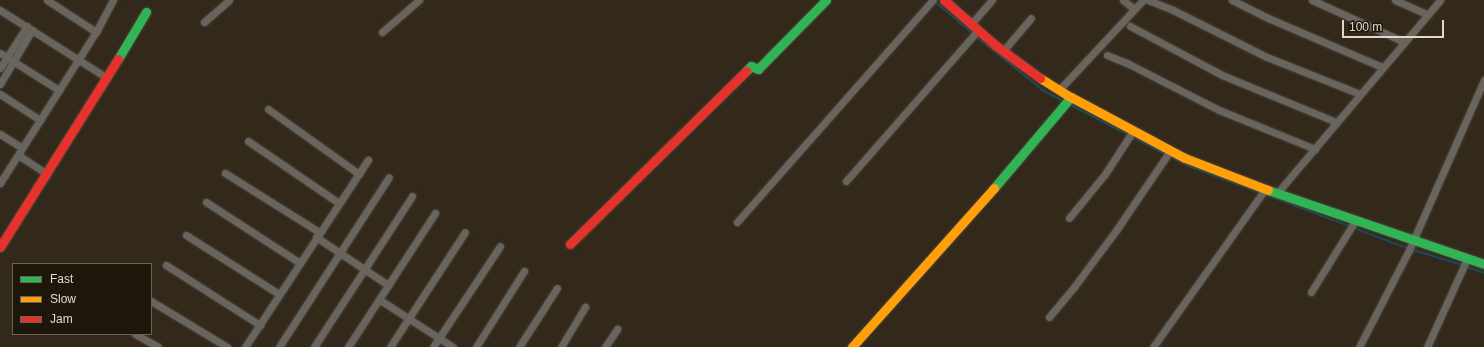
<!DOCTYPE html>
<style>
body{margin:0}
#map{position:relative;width:1484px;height:347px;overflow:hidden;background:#32291b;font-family:Arial,sans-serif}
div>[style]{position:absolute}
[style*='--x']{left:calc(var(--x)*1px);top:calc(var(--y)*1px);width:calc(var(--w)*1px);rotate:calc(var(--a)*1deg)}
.stream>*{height:2px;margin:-1px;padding:0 1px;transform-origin:1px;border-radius:1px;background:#1c4b5c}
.roads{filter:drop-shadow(0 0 1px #4c4438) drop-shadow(0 0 1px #4c4438)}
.street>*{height:7px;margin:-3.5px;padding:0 3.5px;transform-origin:3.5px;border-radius:3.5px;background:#68645e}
.fast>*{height:9px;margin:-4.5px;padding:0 4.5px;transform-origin:4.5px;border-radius:4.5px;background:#30b455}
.slow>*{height:9px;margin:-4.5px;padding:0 4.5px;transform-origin:4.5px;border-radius:4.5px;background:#ff9f0a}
.jam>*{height:9px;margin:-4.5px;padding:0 4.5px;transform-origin:4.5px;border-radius:4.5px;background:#e5322d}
span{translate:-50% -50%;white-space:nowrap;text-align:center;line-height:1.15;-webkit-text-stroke:3px #1d160b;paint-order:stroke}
.legend{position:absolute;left:12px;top:263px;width:140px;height:72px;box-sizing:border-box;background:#1d160b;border:1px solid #6c6457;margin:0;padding:5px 7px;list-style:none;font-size:12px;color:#e2d8c8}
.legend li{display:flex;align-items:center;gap:8px;height:20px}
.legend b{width:20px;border:1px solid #6c6457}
.scale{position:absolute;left:1342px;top:20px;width:102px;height:18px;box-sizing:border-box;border:2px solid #e2d8c8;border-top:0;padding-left:5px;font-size:12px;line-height:14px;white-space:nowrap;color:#e2d8c8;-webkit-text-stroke:3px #1d160b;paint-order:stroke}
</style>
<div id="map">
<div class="stream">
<i style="--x:934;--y:1;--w:50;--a:40.1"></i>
<i style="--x:975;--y:36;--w:88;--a:38.6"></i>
<i style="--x:1044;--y:91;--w:21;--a:28"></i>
<i style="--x:1069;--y:104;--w:132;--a:27.5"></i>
<i style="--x:1186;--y:165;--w:79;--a:20.7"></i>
<i style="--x:1264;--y:194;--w:153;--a:20.7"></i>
<i style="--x:1407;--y:248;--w:58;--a:17.2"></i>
<i style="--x:1466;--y:267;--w:19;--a:18"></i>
</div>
<div class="roads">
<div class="street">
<i style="--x:47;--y:0;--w:59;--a:33.1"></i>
<i style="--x:1123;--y:0;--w:14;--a:39"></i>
<i style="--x:1148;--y:0;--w:27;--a:22"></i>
<i style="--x:1173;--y:10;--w:105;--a:26.6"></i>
<i style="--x:1267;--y:57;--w:100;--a:21.7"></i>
<i style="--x:1232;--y:0;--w:40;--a:26.6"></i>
<i style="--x:1268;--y:18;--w:124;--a:23.3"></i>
<i style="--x:1312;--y:0;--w:101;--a:24.5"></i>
<i style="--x:1395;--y:0;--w:36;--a:24"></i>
<i style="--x:0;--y:10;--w:127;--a:32.4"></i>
<i style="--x:204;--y:22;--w:33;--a:-41"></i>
<i style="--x:971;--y:24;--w:32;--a:-49"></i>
<i style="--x:1130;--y:26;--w:104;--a:28"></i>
<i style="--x:1222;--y:75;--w:123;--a:22.4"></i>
<i style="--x:382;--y:32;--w:49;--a:-40.9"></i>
<i style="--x:1003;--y:51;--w:43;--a:-49.7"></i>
<i style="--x:0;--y:53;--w:70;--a:32.1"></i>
<i style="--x:1107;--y:55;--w:22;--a:22"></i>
<i style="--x:1127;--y:63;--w:103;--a:27.1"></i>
<i style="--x:1219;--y:110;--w:104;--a:22.1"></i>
<i style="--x:0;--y:68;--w:50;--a:-57.3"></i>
<i style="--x:0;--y:84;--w:63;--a:-59.3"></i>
<i style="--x:1059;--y:90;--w:123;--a:-47"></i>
<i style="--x:0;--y:94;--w:48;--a:33"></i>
<i style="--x:268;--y:109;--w:112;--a:35.5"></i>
<i style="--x:0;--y:134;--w:26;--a:32"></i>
<i style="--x:248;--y:141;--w:110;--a:34.3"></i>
<i style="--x:18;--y:155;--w:35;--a:33"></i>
<i style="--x:225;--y:173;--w:111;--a:32.1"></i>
<i style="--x:846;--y:181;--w:201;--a:-48.8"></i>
<i style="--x:0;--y:183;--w:179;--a:-57.6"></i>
<i style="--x:96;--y:32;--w:36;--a:-62"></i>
<i style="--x:1278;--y:192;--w:251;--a:-49.8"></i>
<i style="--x:206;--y:202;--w:112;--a:33"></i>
<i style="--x:1069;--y:218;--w:57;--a:-50.7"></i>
<i style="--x:1105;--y:174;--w:51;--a:-56.9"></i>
<i style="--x:737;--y:222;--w:296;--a:-48.6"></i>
<i style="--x:186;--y:235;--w:110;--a:32.4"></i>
<i style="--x:316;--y:237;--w:87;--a:33.7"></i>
<i style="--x:166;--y:265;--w:112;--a:32.6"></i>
<i style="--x:1311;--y:292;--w:84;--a:-58.2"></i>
<i style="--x:380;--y:300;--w:87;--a:32.8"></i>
<i style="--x:151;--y:301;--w:89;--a:31.2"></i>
<i style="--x:1049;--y:317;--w:39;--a:-50"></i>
<i style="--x:1074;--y:287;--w:72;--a:-53.4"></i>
<i style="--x:1117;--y:229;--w:94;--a:-55.8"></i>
<i style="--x:135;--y:334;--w:26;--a:29"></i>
<i style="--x:245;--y:347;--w:224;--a:-56.7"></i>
<i style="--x:279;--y:347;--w:202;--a:-57.1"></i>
<i style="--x:314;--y:347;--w:180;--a:-57"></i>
<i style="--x:348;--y:347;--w:160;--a:-57"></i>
<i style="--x:390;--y:347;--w:137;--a:-56.9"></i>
<i style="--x:433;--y:347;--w:121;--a:-56.4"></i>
<i style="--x:476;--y:347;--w:90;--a:-57.7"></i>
<i style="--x:519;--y:347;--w:70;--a:-57.2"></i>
<i style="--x:561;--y:347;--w:47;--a:-59"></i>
<i style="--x:605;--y:347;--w:22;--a:-56"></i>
<i style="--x:1153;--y:347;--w:195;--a:-54.6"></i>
<i style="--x:1359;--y:347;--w:109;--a:-62.7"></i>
<i style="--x:1409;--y:250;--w:186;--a:-66.2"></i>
<i style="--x:1427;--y:347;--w:97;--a:-65.6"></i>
</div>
<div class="fast">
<i style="--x:118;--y:59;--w:55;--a:-59.2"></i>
<i style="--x:746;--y:71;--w:7;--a:-45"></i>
<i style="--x:751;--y:66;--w:8;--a:23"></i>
<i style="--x:758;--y:69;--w:97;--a:-45.4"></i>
<i style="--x:994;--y:188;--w:119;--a:-49.8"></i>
<i style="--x:1268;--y:190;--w:228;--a:18.9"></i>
</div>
<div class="slow">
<i style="--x:1040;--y:78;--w:36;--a:32"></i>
<i style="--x:1071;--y:97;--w:129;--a:28.2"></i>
<i style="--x:1185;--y:158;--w:89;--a:21.1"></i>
<i style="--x:852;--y:347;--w:213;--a:-48.2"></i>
</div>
<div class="jam">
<i style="--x:944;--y:0;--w:68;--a:41.4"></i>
<i style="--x:995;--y:45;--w:56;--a:36.3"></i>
<i style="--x:570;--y:244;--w:247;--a:-44.5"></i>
<i style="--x:0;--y:247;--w:222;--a:-57.9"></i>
</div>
</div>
<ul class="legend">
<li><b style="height:5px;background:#30b455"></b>Fast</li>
<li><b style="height:5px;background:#ff9f0a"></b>Slow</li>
<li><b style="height:5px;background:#e5322d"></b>Jam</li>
</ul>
<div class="scale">100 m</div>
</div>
